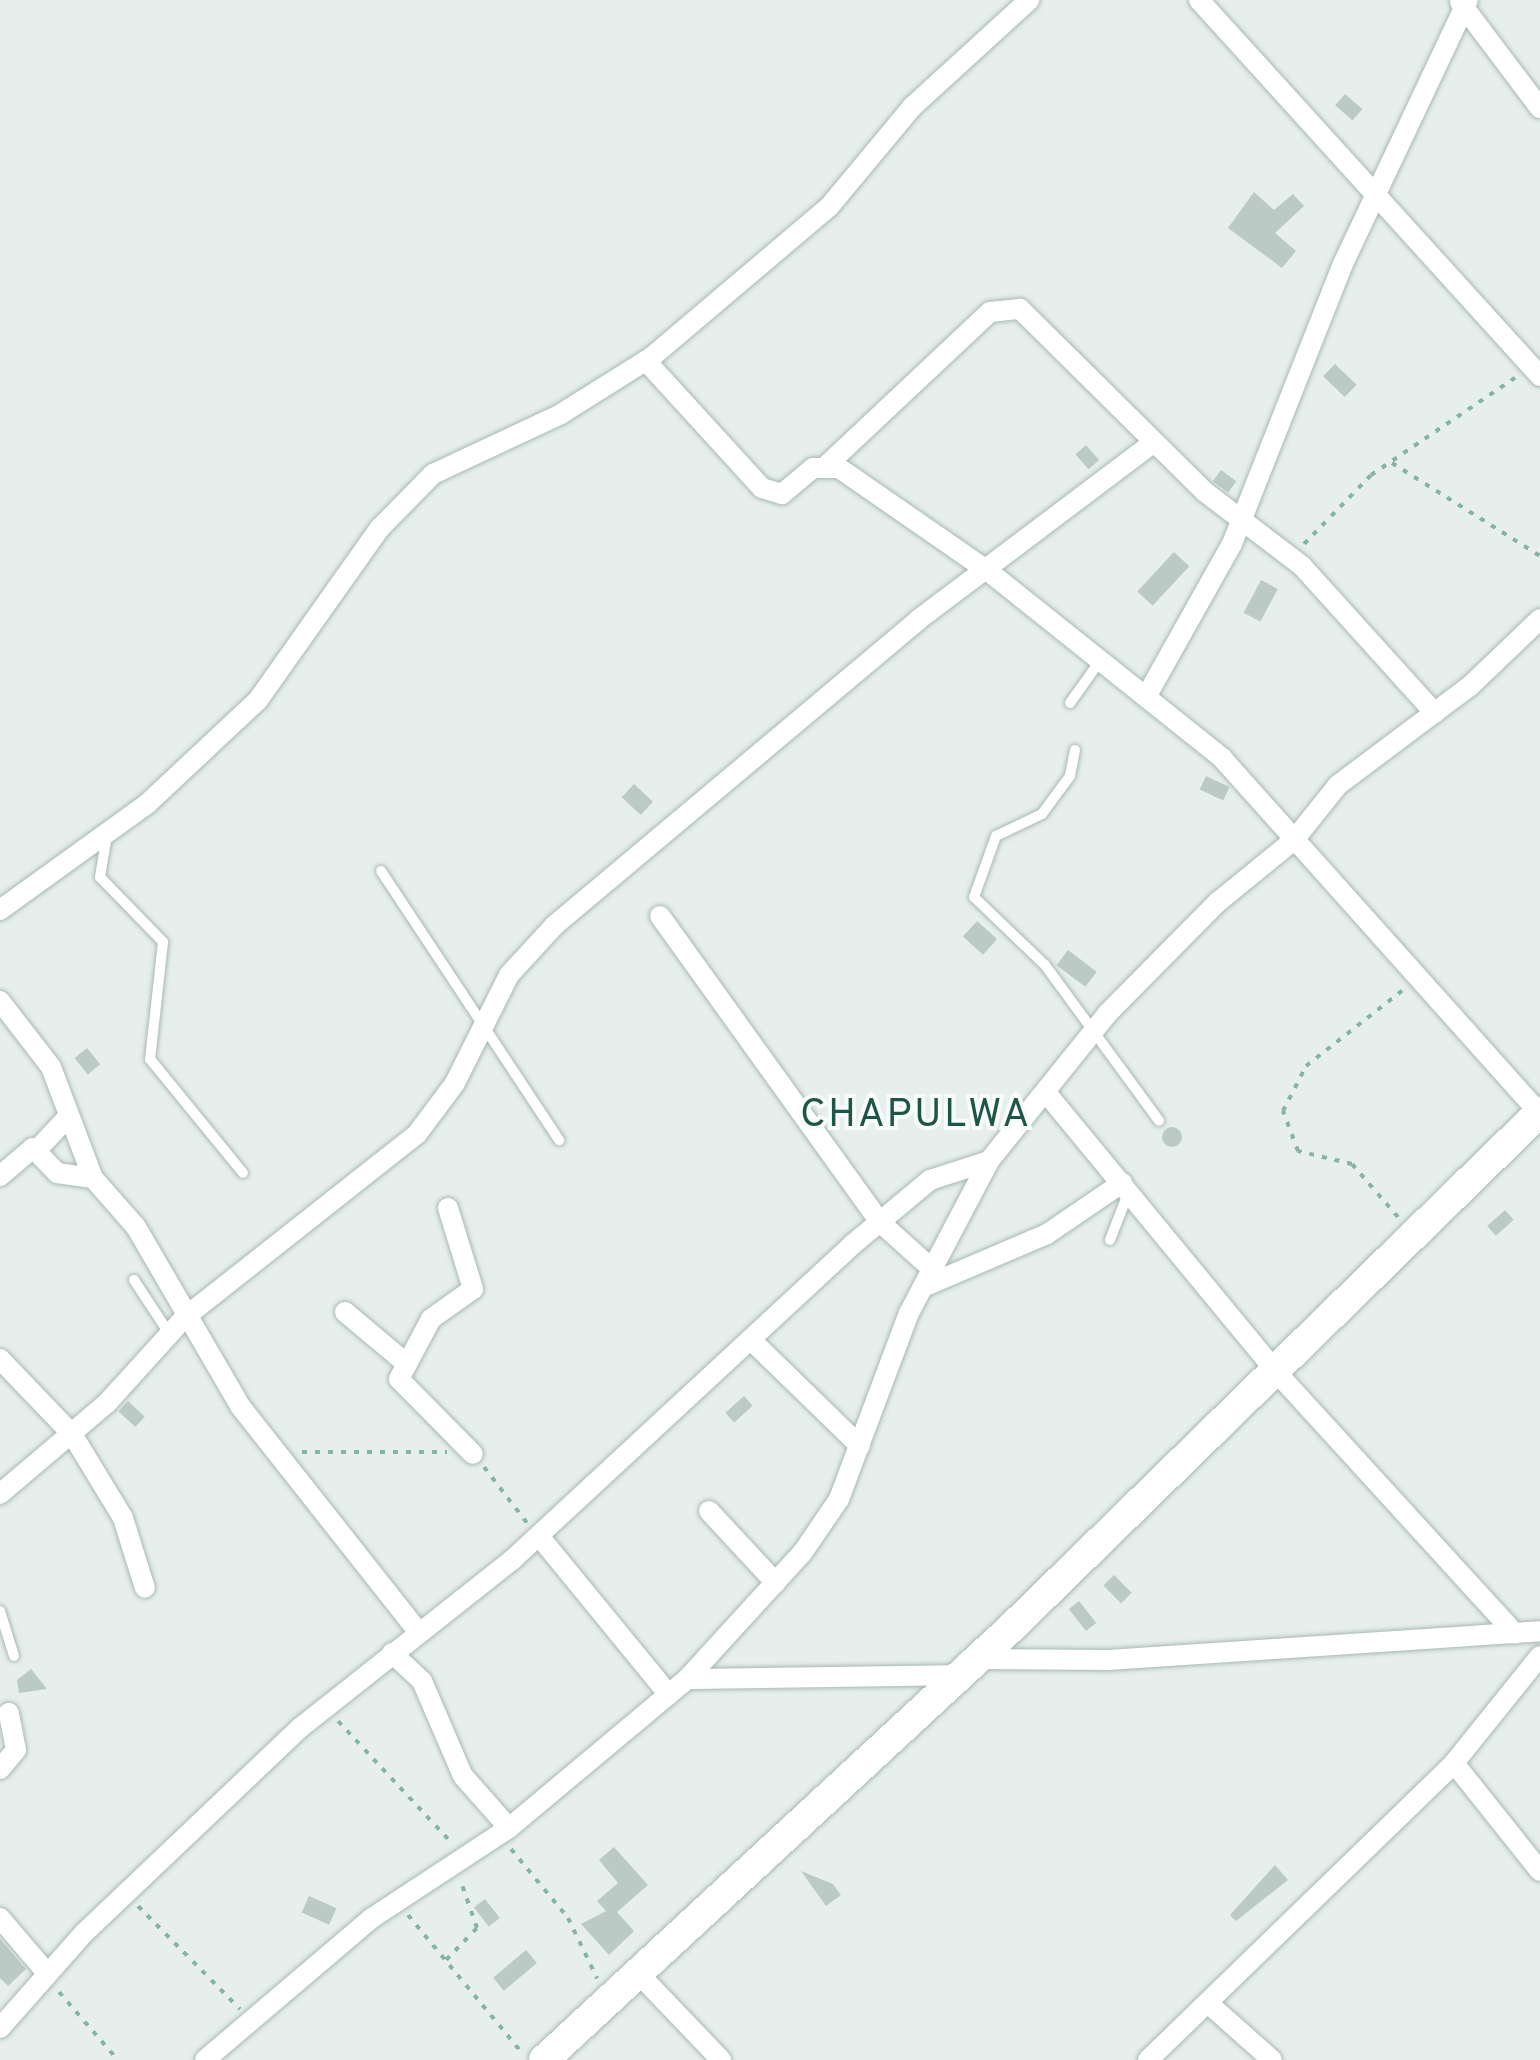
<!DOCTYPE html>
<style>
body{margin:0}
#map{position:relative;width:1540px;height:2060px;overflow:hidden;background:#e6efeb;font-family:Overpass,sans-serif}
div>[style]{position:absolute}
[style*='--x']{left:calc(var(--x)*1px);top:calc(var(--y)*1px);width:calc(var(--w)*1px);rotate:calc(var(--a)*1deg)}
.building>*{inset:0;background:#bbcac4;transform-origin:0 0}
.round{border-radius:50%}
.path>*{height:4px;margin-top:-2px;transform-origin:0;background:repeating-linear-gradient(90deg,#86b3a5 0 5px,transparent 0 13px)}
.roads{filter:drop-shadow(0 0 2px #a8b8b2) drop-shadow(0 0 2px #a8b8b2)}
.lane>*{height:10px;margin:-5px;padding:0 5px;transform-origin:5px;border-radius:5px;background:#fff}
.street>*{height:20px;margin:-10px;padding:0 10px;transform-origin:10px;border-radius:10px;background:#fff}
.secondary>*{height:30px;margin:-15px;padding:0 15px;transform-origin:15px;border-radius:15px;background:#fff}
span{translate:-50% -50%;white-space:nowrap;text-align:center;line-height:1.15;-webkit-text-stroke:8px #f7fbf9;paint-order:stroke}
.quarter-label{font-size:40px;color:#1f5548;letter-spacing:2.5px}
</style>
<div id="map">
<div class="building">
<i style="left:1345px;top:94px;width:23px;height:15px;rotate:41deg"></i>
<i style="clip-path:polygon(1254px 192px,1274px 210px,1293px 194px,1304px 206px,1275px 233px,1296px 251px,1282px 268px,1228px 228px)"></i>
<i style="left:1335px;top:364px;width:30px;height:17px;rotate:44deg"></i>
<i style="left:1086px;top:445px;width:20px;height:14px;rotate:49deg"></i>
<i style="left:1221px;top:470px;width:19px;height:14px;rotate:36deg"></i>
<i style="left:1174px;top:552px;width:21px;height:54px;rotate:43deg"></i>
<i style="left:1261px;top:580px;width:19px;height:37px;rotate:28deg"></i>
<i style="left:1206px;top:776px;width:26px;height:15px;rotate:25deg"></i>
<i style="left:634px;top:784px;width:26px;height:18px;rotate:43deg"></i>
<i style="left:977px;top:921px;width:27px;height:21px;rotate:42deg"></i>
<i style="left:1068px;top:950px;width:36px;height:19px;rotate:37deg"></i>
<i style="left:87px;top:1048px;width:21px;height:16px;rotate:51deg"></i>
<i class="round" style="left:1162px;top:1127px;width:20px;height:20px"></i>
<i style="left:1505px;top:1210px;width:13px;height:24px;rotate:48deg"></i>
<i style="left:744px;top:1396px;width:13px;height:25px;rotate:48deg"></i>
<i style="left:128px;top:1401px;width:23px;height:14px;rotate:43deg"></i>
<i style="left:1114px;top:1575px;width:25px;height:15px;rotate:45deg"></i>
<i style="left:1079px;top:1601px;width:28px;height:13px;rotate:52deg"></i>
<i style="clip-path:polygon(31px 1669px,47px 1689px,19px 1693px,17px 1680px)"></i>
<i style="clip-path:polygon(614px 1847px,648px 1885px,617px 1912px,634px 1931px,609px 1955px,581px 1924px,606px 1911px,597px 1901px,618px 1883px,599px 1860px)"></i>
<i style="clip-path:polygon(1275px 1865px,1288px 1880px,1236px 1921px,1230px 1915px)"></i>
<i style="clip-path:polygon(801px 1871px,833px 1884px,841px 1895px,826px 1906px)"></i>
<i style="left:309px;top:1896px;width:30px;height:18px;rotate:24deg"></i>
<i style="left:485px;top:1899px;width:24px;height:14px;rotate:52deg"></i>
<i style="clip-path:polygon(0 1939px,26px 1969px,8px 1986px,0 1978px)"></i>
<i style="left:526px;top:1950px;width:17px;height:43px;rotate:50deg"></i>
</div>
<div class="path">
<i style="--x:1392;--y:463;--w:175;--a:32.1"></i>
<i style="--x:1304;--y:544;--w:96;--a:-45.8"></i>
<i style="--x:1371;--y:475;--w:174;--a:-34"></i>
<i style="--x:1398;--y:1217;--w:70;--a:-131"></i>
<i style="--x:1352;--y:1164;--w:56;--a:-166.5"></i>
<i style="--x:1298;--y:1151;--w:43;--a:-110.6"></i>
<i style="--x:1283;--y:1111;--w:51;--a:-62.9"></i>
<i style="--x:1306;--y:1066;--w:123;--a:-38.1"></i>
<i style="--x:302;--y:1452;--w:145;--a:0"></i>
<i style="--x:484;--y:1467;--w:71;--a:52.5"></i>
<i style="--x:338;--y:1721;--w:166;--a:47"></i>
<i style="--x:511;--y:1849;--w:89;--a:50.4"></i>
<i style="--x:568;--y:1918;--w:67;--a:64.2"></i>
<i style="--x:138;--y:1906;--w:145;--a:45.3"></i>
<i style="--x:408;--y:1915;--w:180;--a:50.4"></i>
<i style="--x:446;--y:1960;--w:45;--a:-45.9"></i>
<i style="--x:477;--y:1928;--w:49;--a:-109.2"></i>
<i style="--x:59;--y:1992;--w:90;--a:49.1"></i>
</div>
<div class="roads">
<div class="lane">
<i style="--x:1070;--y:703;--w:52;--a:-54.5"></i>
<i style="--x:1075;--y:750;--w:26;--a:101"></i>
<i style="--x:1070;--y:776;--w:47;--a:126.4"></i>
<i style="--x:1042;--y:814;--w:51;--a:154.4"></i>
<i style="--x:996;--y:836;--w:65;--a:109.8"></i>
<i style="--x:974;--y:897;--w:98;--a:43.8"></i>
<i style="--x:1045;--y:965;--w:193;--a:53.8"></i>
<i style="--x:107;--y:835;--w:43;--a:99.5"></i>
<i style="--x:100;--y:877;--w:91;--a:45.9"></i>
<i style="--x:163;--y:942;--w:118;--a:96.3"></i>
<i style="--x:150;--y:1059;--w:147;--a:50.8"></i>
<i style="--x:381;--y:871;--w:323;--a:56.5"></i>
<i style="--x:1110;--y:1240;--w:53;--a:-68.8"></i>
<i style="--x:134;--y:1280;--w:64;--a:56.6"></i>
<i style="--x:0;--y:1611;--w:47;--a:72.7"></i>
</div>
<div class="street">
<i style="--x:1199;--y:0;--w:508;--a:47.79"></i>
<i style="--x:1460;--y:2;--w:133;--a:53"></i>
<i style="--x:646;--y:361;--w:172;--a:47.6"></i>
<i style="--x:762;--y:488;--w:21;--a:17"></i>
<i style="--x:782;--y:494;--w:40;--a:-40"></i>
<i style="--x:813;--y:468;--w:26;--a:0"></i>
<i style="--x:839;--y:468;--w:181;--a:34.7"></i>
<i style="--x:988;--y:571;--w:300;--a:38.6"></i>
<i style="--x:1222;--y:758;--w:477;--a:48.2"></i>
<i style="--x:827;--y:465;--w:224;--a:-43.2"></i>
<i style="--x:990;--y:312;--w:30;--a:-6"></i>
<i style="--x:1020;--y:309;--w:260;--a:44.7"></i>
<i style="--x:1205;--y:492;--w:122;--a:37.3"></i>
<i style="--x:1302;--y:566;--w:198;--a:47.9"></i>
<i style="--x:1146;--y:697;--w:176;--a:-60.7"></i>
<i style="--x:1232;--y:544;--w:299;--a:-68.4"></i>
<i style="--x:1342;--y:266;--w:294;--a:-64.7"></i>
<i style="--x:0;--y:910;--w:181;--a:-35.8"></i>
<i style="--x:147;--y:804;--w:152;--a:-43.1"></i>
<i style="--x:258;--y:700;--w:211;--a:-54.7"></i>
<i style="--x:380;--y:528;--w:76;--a:-45.5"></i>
<i style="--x:433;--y:474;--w:141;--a:-25.1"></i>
<i style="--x:561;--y:414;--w:109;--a:-32.2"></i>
<i style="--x:653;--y:356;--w:231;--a:-40.3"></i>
<i style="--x:829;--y:207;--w:130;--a:-50.3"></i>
<i style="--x:912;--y:107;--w:159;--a:-42.4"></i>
<i style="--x:660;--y:916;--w:378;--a:54.3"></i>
<i style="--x:881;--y:1223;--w:69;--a:42"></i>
<i style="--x:0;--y:1001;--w:83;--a:52.3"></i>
<i style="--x:51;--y:1067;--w:119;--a:69.3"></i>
<i style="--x:93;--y:1178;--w:65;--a:48.7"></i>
<i style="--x:136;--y:1227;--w:207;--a:59.8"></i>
<i style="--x:240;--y:1406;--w:287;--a:51.7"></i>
<i style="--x:1048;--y:1095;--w:360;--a:50.5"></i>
<i style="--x:1277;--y:1373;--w:353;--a:47.6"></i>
<i style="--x:36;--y:1151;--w:44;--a:-46.8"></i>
<i style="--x:0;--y:1176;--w:43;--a:-40.3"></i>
<i style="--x:33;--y:1148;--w:35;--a:46"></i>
<i style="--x:57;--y:1173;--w:36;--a:8"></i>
<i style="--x:448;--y:1208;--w:85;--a:72.8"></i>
<i style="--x:473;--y:1289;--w:52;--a:144.5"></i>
<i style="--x:431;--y:1319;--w:68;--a:118.1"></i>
<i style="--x:399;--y:1379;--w:105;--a:45.4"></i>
<i style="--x:923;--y:1287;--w:135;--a:-23.1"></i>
<i style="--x:1047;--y:1234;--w:91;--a:-34.2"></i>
<i style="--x:345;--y:1312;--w:81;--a:40"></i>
<i style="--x:751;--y:1340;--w:152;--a:44.2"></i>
<i style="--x:0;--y:1359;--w:104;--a:46.2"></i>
<i style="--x:72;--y:1434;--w:98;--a:58.7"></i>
<i style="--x:123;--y:1518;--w:73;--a:72.6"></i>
<i style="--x:0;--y:1494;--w:140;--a:-40.4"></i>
<i style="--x:107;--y:1403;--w:115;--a:-47.8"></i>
<i style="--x:184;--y:1318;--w:297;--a:-38.3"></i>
<i style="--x:417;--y:1134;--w:64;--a:-53.3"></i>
<i style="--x:455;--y:1083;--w:121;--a:-63.4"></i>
<i style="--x:509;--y:975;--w:68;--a:-47.4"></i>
<i style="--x:555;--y:925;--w:474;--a:-40"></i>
<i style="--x:918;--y:620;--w:294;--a:-37"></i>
<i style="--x:709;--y:1511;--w:98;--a:47.1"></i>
<i style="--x:539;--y:1536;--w:205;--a:50.7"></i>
<i style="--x:392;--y:1653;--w:41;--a:43"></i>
<i style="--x:422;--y:1681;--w:103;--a:66.7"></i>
<i style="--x:463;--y:1776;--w:69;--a:48.5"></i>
<i style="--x:977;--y:1659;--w:131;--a:0.4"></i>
<i style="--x:1108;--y:1660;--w:433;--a:-3.8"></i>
<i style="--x:687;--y:1679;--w:272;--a:-0.8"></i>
<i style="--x:1454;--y:1763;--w:138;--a:51.5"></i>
<i style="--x:0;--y:1769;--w:25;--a:-50"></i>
<i style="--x:16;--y:1750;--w:38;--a:-101"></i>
<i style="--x:0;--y:1918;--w:72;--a:49.5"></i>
<i style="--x:637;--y:1972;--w:122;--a:46.3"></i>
<i style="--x:1209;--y:2004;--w:84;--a:41.6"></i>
<i style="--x:0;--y:2028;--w:128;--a:-48.5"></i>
<i style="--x:85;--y:1932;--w:296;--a:-43.5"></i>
<i style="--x:300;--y:1728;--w:270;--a:-38.4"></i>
<i style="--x:512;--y:1560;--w:463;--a:-42.8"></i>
<i style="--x:852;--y:1245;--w:102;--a:-39.8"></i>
<i style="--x:930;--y:1180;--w:62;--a:-17.9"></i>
<i style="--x:989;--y:1161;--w:189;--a:-51.2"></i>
<i style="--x:1107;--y:1014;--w:158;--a:-45.3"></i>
<i style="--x:1218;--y:902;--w:98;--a:-39.2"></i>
<i style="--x:1294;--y:840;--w:70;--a:-51.3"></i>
<i style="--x:1338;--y:785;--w:165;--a:-36.9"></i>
<i style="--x:1470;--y:686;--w:97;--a:-43.7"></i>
<i style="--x:205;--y:2060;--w:219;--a:-40.4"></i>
<i style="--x:372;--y:1918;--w:164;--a:-33.3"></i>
<i style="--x:509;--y:1828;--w:232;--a:-39.9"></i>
<i style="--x:687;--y:1679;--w:172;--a:-47.6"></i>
<i style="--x:803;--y:1552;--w:64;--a:-55.8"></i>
<i style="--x:839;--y:1499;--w:199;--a:-69.4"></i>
<i style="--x:909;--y:1313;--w:172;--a:-62.2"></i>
<i style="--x:1148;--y:2060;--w:426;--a:-44.1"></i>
<i style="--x:1454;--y:1763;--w:137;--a:-51.2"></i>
</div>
<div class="secondary">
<i style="--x:544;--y:2060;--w:636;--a:-42.77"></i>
<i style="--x:1011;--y:1628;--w:739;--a:-44.29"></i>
</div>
</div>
<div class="quarter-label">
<span style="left:916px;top:1116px">CHAPULWA</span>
</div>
</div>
